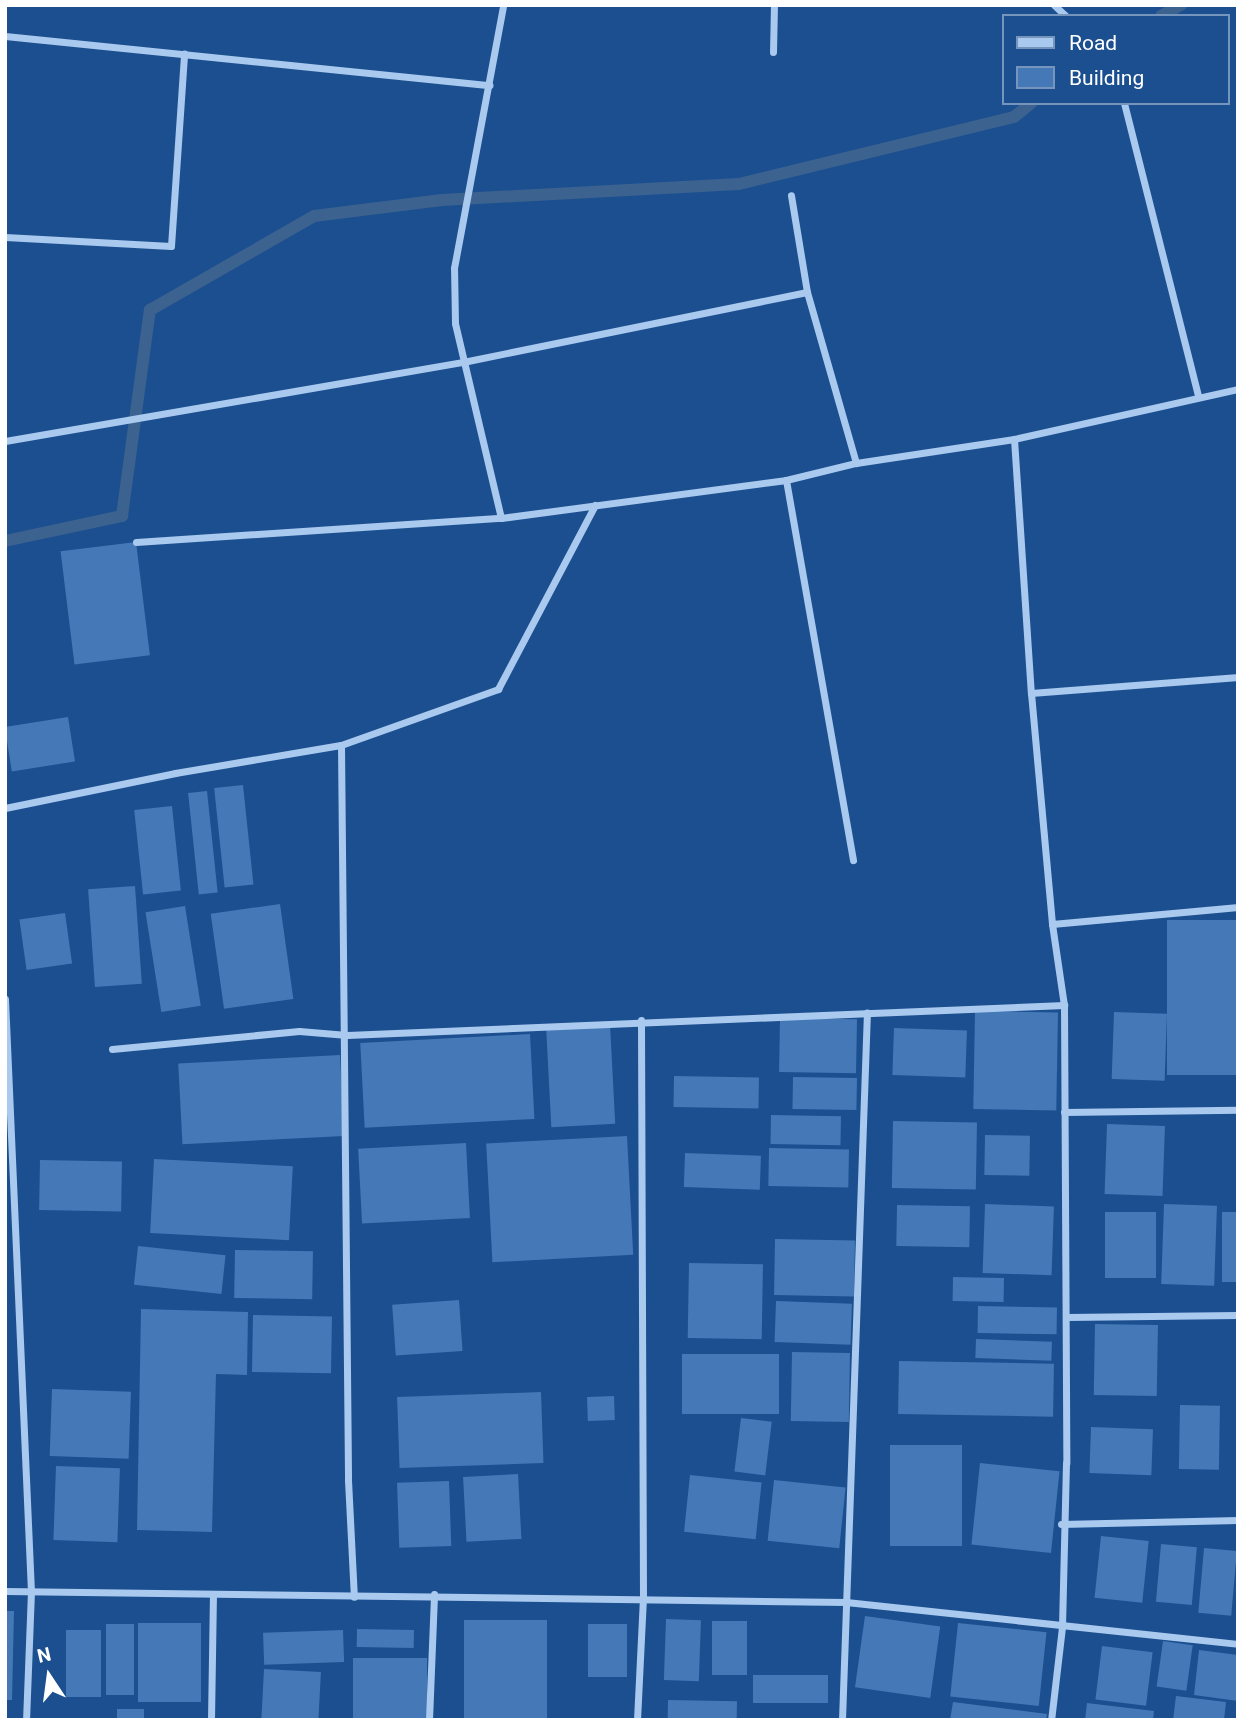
<!DOCTYPE html>
<style>
body{margin:0}
#map{position:relative;width:1243px;height:1725px;overflow:hidden;background:#1b4f8f;font-family:Roboto,sans-serif}
div>[style]{position:absolute}
[style*='--x']{left:calc(var(--x)*1px);top:calc(var(--y)*1px);width:calc(var(--w)*1px);rotate:calc(var(--a)*1deg)}
.stream>*{height:12px;margin:-6px;padding:0 6px;transform-origin:6px;border-radius:6px;background:#3c6290}
.building>*{inset:0;background:#4478b7;transform-origin:0 0}
.minor>*{height:7px;margin:-3.5px;padding:0 3.5px;transform-origin:3.5px;border-radius:3.5px;background:#a9c9ee}
span{translate:-50% -50%;white-space:nowrap;text-align:center;line-height:1.15;-webkit-text-stroke:5px #1b4f8f;paint-order:stroke}
.frame{position:absolute;inset:0;border:7px solid #fff;pointer-events:none}
.legend{position:absolute;left:1002px;top:14px;width:228px;height:91px;box-sizing:border-box;background:#1b4f8f;border:2px solid #7695bc;margin:0;padding:9px 12px;list-style:none;font-size:21px;color:#fff}
.legend li{display:flex;align-items:center;gap:14px;height:35px}
.legend b{width:35px;border:2px solid #7695bc}
.north{position:absolute;left:14px;top:1641px;width:70px;height:70px;-webkit-text-stroke:5px #1b4f8f;paint-order:stroke;rotate:347deg;font-size:19px;font-weight:700;line-height:28px;text-align:center;color:#fff}
.north::after{content:'';display:block;margin:auto;width:24px;height:32px;background:#fff;clip-path:polygon(50% 0,100% 100%,50% 72%,0 100%)}
</style>
<div id="map">
<div class="stream">
<i style="--x:1161;--y:16;--w:23;--a:-29"></i>
<i style="--x:5;--y:541;--w:120;--a:-12.1"></i>
<i style="--x:122;--y:516;--w:208;--a:-82.3"></i>
<i style="--x:150;--y:310;--w:189;--a:-29.8"></i>
<i style="--x:314;--y:216;--w:129;--a:-7.1"></i>
<i style="--x:442;--y:200;--w:297;--a:-3.1"></i>
<i style="--x:739;--y:184;--w:283;--a:-13.7"></i>
<i style="--x:1014;--y:117;--w:22;--a:-39"></i>
</div>
<div class="building">
<i style="left:136px;top:542px;width:114px;height:76px;rotate:83deg"></i>
<i style="left:68px;top:717px;width:45px;height:64px;rotate:81deg"></i>
<i style="left:243px;top:785px;width:100px;height:29px;rotate:84deg"></i>
<i style="left:207px;top:791px;width:102px;height:19px;rotate:84deg"></i>
<i style="left:172px;top:806px;width:85px;height:38px;rotate:84deg"></i>
<i style="left:135px;top:886px;width:98px;height:47px;rotate:86deg"></i>
<i style="left:280px;top:904px;width:96px;height:70px;rotate:82deg"></i>
<i style="left:185px;top:906px;width:101px;height:40px;rotate:81deg"></i>
<i style="left:65px;top:913px;width:51px;height:46px;rotate:82deg"></i>
<i style="left:1238px;top:920px;width:155px;height:71px;rotate:90deg"></i>
<i style="left:975px;top:1011px;width:83px;height:98px;rotate:1deg"></i>
<i style="left:1114px;top:1012px;width:53px;height:67px;rotate:2deg"></i>
<i style="left:780px;top:1018px;width:77px;height:54px;rotate:1deg"></i>
<i style="left:610px;top:1024px;width:100px;height:64px;rotate:87deg"></i>
<i style="left:894px;top:1028px;width:73px;height:47px;rotate:2deg"></i>
<i style="left:530px;top:1034px;width:85px;height:170px;rotate:87deg"></i>
<i style="left:340px;top:1055px;width:81px;height:162px;rotate:87deg"></i>
<i style="left:674px;top:1076px;width:85px;height:31px;rotate:1deg"></i>
<i style="left:793px;top:1077px;width:64px;height:32px;rotate:1deg"></i>
<i style="left:771px;top:1115px;width:70px;height:29px;rotate:1deg"></i>
<i style="left:893px;top:1121px;width:84px;height:67px;rotate:1deg"></i>
<i style="left:1107px;top:1124px;width:58px;height:70px;rotate:2deg"></i>
<i style="left:985px;top:1135px;width:45px;height:40px;rotate:1deg"></i>
<i style="left:627px;top:1136px;width:119px;height:141px;rotate:87deg"></i>
<i style="left:466px;top:1143px;width:75px;height:108px;rotate:87deg"></i>
<i style="left:769px;top:1148px;width:80px;height:38px;rotate:1deg"></i>
<i style="left:685px;top:1153px;width:76px;height:34px;rotate:2deg"></i>
<i style="left:154px;top:1159px;width:139px;height:74px;rotate:3deg"></i>
<i style="left:40px;top:1160px;width:82px;height:50px;rotate:1deg"></i>
<i style="left:985px;top:1204px;width:69px;height:69px;rotate:2deg"></i>
<i style="left:1164px;top:1204px;width:53px;height:80px;rotate:2deg"></i>
<i style="left:897px;top:1205px;width:73px;height:41px;rotate:1deg"></i>
<i style="left:1105px;top:1212px;width:51px;height:66px"></i>
<i style="left:1222px;top:1212px;width:16px;height:70px"></i>
<i style="left:775px;top:1239px;width:80px;height:56px;rotate:1deg"></i>
<i style="left:138px;top:1246px;width:88px;height:39px;rotate:6deg"></i>
<i style="left:235px;top:1250px;width:78px;height:48px;rotate:1deg"></i>
<i style="left:689px;top:1263px;width:74px;height:75px;rotate:1deg"></i>
<i style="left:953px;top:1277px;width:51px;height:24px;rotate:1deg"></i>
<i style="left:459px;top:1300px;width:51px;height:67px;rotate:86deg"></i>
<i style="left:776px;top:1301px;width:76px;height:41px;rotate:2deg"></i>
<i style="left:978px;top:1306px;width:79px;height:27px;rotate:1deg"></i>
<i style="clip-path:polygon(141px 1309px,248px 1312px,247px 1375px,216px 1374px,212px 1532px,137px 1530px)"></i>
<i style="left:253px;top:1315px;width:79px;height:57px;rotate:1deg"></i>
<i style="left:1095px;top:1324px;width:63px;height:71px;rotate:1deg"></i>
<i style="left:976px;top:1339px;width:76px;height:19px;rotate:2deg"></i>
<i style="left:792px;top:1352px;width:58px;height:69px;rotate:1deg"></i>
<i style="left:682px;top:1354px;width:97px;height:60px"></i>
<i style="left:899px;top:1361px;width:155px;height:53px;rotate:1deg"></i>
<i style="left:52px;top:1389px;width:79px;height:67px;rotate:2deg"></i>
<i style="left:541px;top:1392px;width:71px;height:144px;rotate:88deg"></i>
<i style="left:614px;top:1396px;width:24px;height:27px;rotate:88deg"></i>
<i style="left:1180px;top:1405px;width:40px;height:64px;rotate:1deg"></i>
<i style="left:741px;top:1418px;width:31px;height:54px;rotate:7deg"></i>
<i style="left:1091px;top:1427px;width:62px;height:46px;rotate:2deg"></i>
<i style="left:890px;top:1445px;width:72px;height:101px"></i>
<i style="left:980px;top:1463px;width:80px;height:82px;rotate:6deg"></i>
<i style="left:56px;top:1466px;width:64px;height:74px;rotate:2deg"></i>
<i style="left:518px;top:1474px;width:65px;height:55px;rotate:87deg"></i>
<i style="left:690px;top:1475px;width:72px;height:57px;rotate:6deg"></i>
<i style="left:774px;top:1480px;width:72px;height:61px;rotate:6deg"></i>
<i style="left:449px;top:1481px;width:65px;height:52px;rotate:88deg"></i>
<i style="left:1101px;top:1536px;width:48px;height:62px;rotate:6deg"></i>
<i style="left:1161px;top:1544px;width:36px;height:58px;rotate:5deg"></i>
<i style="left:1204px;top:1548px;width:33px;height:65px;rotate:5deg"></i>
<i style="clip-path:polygon(5px 1611px,14px 1611px,12px 1700px,5px 1700px)"></i>
<i style="left:865px;top:1616px;width:76px;height:72px;rotate:8deg"></i>
<i style="left:666px;top:1619px;width:35px;height:61px;rotate:2deg"></i>
<i style="left:464px;top:1620px;width:83px;height:100px"></i>
<i style="left:712px;top:1621px;width:35px;height:54px"></i>
<i style="left:201px;top:1623px;width:79px;height:63px;rotate:90deg"></i>
<i style="left:958px;top:1623px;width:89px;height:74px;rotate:6deg"></i>
<i style="left:106px;top:1624px;width:28px;height:71px"></i>
<i style="left:588px;top:1624px;width:39px;height:53px"></i>
<i style="left:357px;top:1629px;width:57px;height:18px;rotate:1deg"></i>
<i style="left:66px;top:1630px;width:35px;height:67px"></i>
<i style="left:343px;top:1630px;width:32px;height:80px;rotate:88deg"></i>
<i style="left:1163px;top:1641px;width:30px;height:46px;rotate:8deg"></i>
<i style="left:1102px;top:1646px;width:51px;height:54px;rotate:7deg"></i>
<i style="clip-path:polygon(1199px 1650px,1238px 1655px,1238px 1701px,1194px 1695px)"></i>
<i style="left:353px;top:1658px;width:74px;height:62px"></i>
<i style="left:264px;top:1669px;width:57px;height:51px;rotate:3deg"></i>
<i style="left:753px;top:1675px;width:75px;height:28px"></i>
<i style="clip-path:polygon(1176px 1696px,1226px 1702px,1224px 1720px,1173px 1720px)"></i>
<i style="left:668px;top:1700px;width:69px;height:20px;rotate:1deg"></i>
<i style="clip-path:polygon(953px 1702px,1047px 1714px,1046px 1720px,950px 1720px)"></i>
<i style="clip-path:polygon(1087px 1703px,1154px 1711px,1153px 1720px,1085px 1720px)"></i>
<i style="left:117px;top:1709px;width:27px;height:11px"></i>
</div>
<div class="minor">
<i style="--x:1054;--y:5;--w:16;--a:43"></i>
<i style="--x:5;--y:36;--w:487;--a:5.8"></i>
<i style="--x:773;--y:52;--w:47;--a:-88.8"></i>
<i style="--x:1124;--y:103;--w:301;--a:75.8"></i>
<i style="--x:5;--y:237;--w:166;--a:3.1"></i>
<i style="--x:171;--y:246;--w:193;--a:-86.1"></i>
<i style="--x:807;--y:292;--w:178;--a:74"></i>
<i style="--x:1014;--y:439;--w:255;--a:86.2"></i>
<i style="--x:1031;--y:693;--w:232;--a:84.8"></i>
<i style="--x:1052;--y:924;--w:82;--a:81.6"></i>
<i style="--x:1064;--y:1005;--w:458;--a:89.7"></i>
<i style="--x:1066;--y:1463;--w:164;--a:91.4"></i>
<i style="--x:1062;--y:1627;--w:94;--a:96.7"></i>
<i style="--x:5;--y:441;--w:465;--a:-9.8"></i>
<i style="--x:463;--y:362;--w:351;--a:-11.5"></i>
<i style="--x:807;--y:292;--w:98;--a:-99.4"></i>
<i style="--x:786;--y:480;--w:386;--a:80"></i>
<i style="--x:501;--y:518;--w:200;--a:-103.3"></i>
<i style="--x:455;--y:323;--w:55;--a:-91"></i>
<i style="--x:454;--y:268;--w:268;--a:-79.4"></i>
<i style="--x:136;--y:542;--w:366;--a:-3.8"></i>
<i style="--x:501;--y:518;--w:288;--a:-7.6"></i>
<i style="--x:786;--y:480;--w:72;--a:-13.7"></i>
<i style="--x:856;--y:463;--w:160;--a:-8.6"></i>
<i style="--x:1014;--y:439;--w:230;--a:-12.6"></i>
<i style="--x:1031;--y:693;--w:208;--a:-4.4"></i>
<i style="--x:341;--y:745;--w:167;--a:-19.6"></i>
<i style="--x:498;--y:689;--w:208;--a:-62.2"></i>
<i style="--x:5;--y:808;--w:174;--a:-11.6"></i>
<i style="--x:175;--y:773;--w:168;--a:-9.6"></i>
<i style="--x:341;--y:745;--w:735;--a:89.45"></i>
<i style="--x:348;--y:1480;--w:117;--a:87.1"></i>
<i style="--x:1052;--y:924;--w:187;--a:-5.2"></i>
<i style="--x:5;--y:999;--w:593;--a:87.49"></i>
<i style="--x:31;--y:1591;--w:129;--a:92.2"></i>
<i style="--x:112;--y:1049;--w:188;--a:-5.5"></i>
<i style="--x:299;--y:1031;--w:48;--a:4.8"></i>
<i style="--x:347;--y:1035;--w:718;--a:-2.4"></i>
<i style="--x:1064;--y:1112;--w:174;--a:-0.7"></i>
<i style="--x:1066;--y:1317;--w:172;--a:-0.7"></i>
<i style="--x:1061;--y:1524;--w:177;--a:-1.3"></i>
<i style="--x:5;--y:1591;--w:841;--a:0.75"></i>
<i style="--x:846;--y:1602;--w:394;--a:6.1"></i>
<i style="--x:211;--y:1720;--w:124;--a:-89.1"></i>
<i style="--x:429;--y:1720;--w:126;--a:-87.7"></i>
<i style="--x:637;--y:1720;--w:123;--a:-87.2"></i>
<i style="--x:643;--y:1597;--w:577;--a:-90.2"></i>
<i style="--x:842;--y:1720;--w:708;--a:-87.98"></i>
</div>
<div class="frame"></div>
<ul class="legend">
<li><b style="height:9px;background:#a9c9ee"></b>Road</li>
<li><b style="height:19px;background:#4478b7"></b>Building</li>
</ul>
<div class="north">N</div>
</div>
